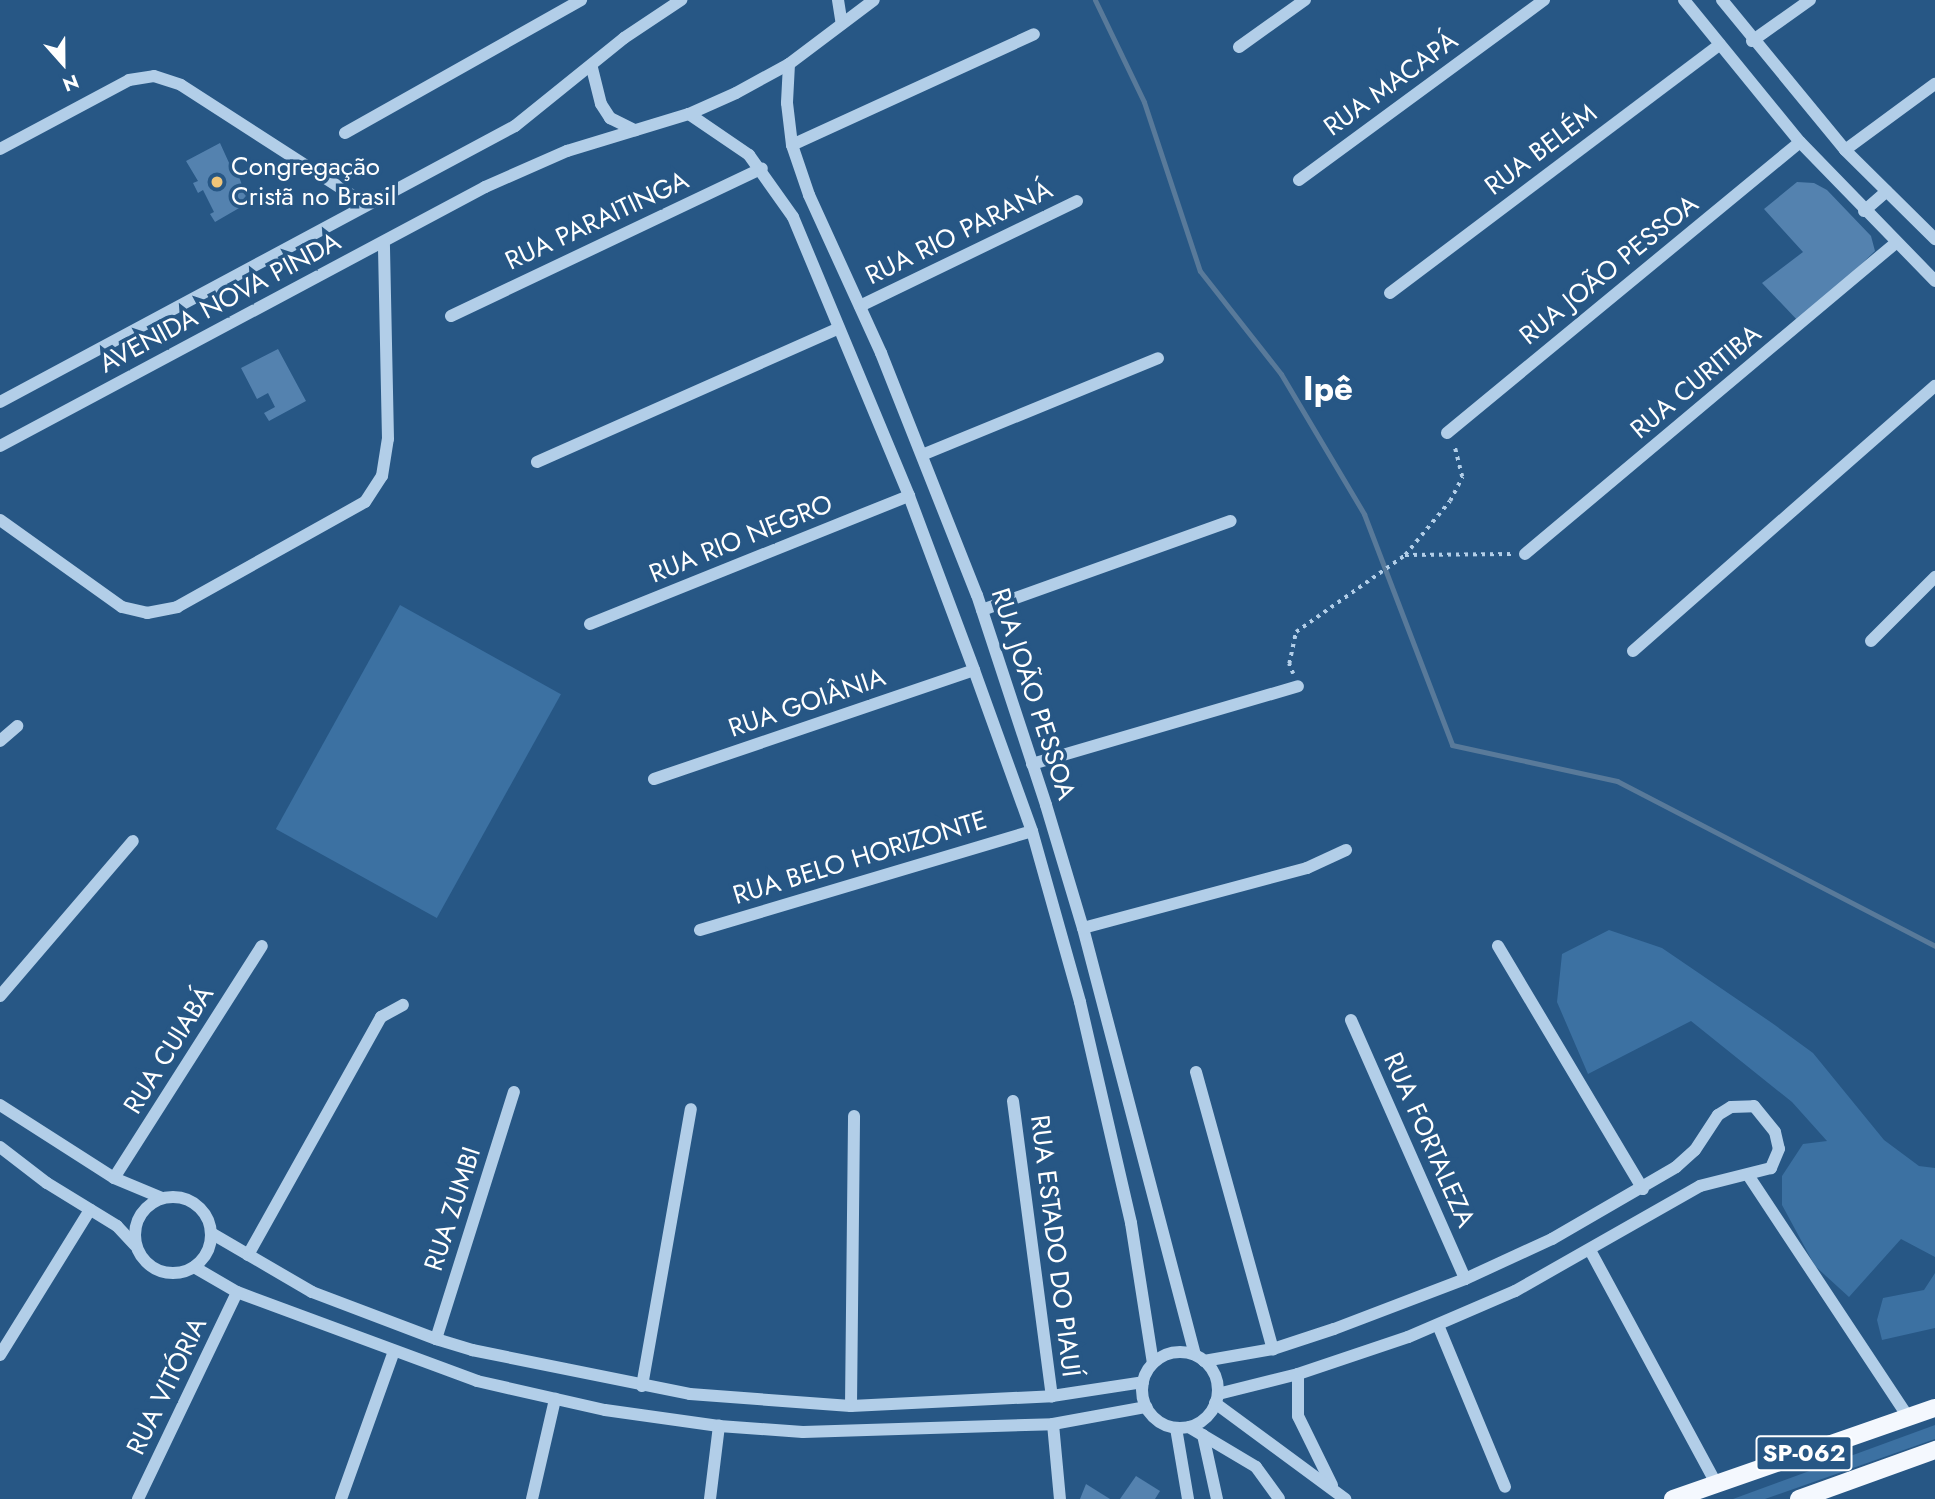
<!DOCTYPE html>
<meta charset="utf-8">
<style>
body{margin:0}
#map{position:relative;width:1935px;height:1499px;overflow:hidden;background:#275785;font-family:Jost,sans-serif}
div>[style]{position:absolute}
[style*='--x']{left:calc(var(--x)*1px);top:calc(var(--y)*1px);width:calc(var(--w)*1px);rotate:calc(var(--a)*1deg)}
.green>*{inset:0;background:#3c71a2;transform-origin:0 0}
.stream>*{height:5px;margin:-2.5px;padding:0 2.5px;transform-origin:2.5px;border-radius:2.5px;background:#597a9a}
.building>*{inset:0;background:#5482af}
.path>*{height:3.5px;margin-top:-1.75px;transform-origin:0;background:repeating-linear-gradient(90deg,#b2cee8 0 3.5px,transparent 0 8.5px)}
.minor>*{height:12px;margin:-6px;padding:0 6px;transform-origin:6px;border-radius:6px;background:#b2cee8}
.minor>.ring{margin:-6px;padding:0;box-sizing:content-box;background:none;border:12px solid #b2cee8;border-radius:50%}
.major>*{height:18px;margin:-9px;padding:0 9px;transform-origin:9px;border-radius:9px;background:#f4f8fe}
.dots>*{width:19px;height:19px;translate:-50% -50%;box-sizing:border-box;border:4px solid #275785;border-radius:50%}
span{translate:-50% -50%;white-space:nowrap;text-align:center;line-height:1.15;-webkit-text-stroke:7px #275785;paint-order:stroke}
.shield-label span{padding:2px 5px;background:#275785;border:2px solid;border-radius:5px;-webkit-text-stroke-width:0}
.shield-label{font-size:24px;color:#fff;font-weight:700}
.street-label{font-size:26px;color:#fff}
.poi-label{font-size:26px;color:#fff}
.left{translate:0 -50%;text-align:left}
.district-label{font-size:33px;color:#fff;font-weight:700}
.north{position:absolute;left:28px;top:28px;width:70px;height:70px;-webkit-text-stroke:5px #275785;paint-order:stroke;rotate:159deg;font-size:19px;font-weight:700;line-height:28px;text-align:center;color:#fff}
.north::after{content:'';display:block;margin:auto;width:24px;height:32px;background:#fff;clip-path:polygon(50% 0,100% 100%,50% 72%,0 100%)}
</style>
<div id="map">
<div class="green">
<i style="left:400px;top:605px;width:184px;height:256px;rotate:29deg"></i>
<i style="clip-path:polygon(1609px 930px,1662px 948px,1772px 1023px,1813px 1053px,1884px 1140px,1919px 1166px,1935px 1168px,1935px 1257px,1901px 1239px,1849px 1297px,1815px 1266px,1782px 1205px,1782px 1176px,1803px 1144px,1827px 1141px,1792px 1102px,1691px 1021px,1588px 1074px,1557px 1002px,1562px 954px)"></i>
<i style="clip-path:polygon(1935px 1273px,1935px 1328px,1882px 1340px,1877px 1320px,1883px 1298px,1924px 1290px)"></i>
<i style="clip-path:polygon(1935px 1425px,1935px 1439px,1765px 1499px,1733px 1499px)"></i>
</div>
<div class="stream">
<i style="--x:1095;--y:0;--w:113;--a:64.3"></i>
<i style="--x:1144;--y:102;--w:178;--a:71.7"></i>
<i style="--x:1200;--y:271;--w:131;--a:51.8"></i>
<i style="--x:1281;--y:374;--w:163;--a:59.3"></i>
<i style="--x:1364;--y:514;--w:247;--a:69.1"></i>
<i style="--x:1452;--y:745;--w:169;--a:12.3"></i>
<i style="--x:1617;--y:781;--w:358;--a:27.4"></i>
</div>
<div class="building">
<i style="clip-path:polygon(220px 143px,230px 165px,234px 162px,245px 194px,249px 192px,253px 200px,215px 222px,210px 214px,214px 212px,203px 190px,198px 193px,193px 183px,198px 181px,186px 161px)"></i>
<i style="clip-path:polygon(1797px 182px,1814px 183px,1827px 190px,1871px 236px,1875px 251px,1800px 323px,1762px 283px,1803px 252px,1764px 209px)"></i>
<i style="clip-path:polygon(278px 349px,306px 401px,269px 421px,264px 413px,275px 407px,268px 393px,257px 399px,241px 368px)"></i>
<i style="clip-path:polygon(1136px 1476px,1160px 1491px,1155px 1499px,1120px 1499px)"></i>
<i style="clip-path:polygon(1086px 1484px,1110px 1499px,1080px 1499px)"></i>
</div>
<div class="path">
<i style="--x:1405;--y:555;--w:107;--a:-0.5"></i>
<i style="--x:1293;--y:674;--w:11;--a:-112"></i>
<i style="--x:1289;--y:664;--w:33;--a:-78"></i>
<i style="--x:1296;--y:632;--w:133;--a:-35.2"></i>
<i style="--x:1405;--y:555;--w:70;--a:-50.2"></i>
<i style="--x:1450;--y:501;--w:27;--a:-63"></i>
<i style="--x:1462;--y:477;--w:33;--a:-104"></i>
</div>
<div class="minor">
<i style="--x:838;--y:0;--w:24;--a:81"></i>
<i style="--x:1684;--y:0;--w:183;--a:50.8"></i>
<i style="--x:1800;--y:142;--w:194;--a:45.8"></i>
<i style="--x:1722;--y:0;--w:194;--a:50.6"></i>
<i style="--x:1845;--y:150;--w:127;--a:44.7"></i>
<i style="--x:1752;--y:41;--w:71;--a:-35.3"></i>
<i style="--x:1239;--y:47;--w:81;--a:-35.5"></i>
<i style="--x:789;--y:64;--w:39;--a:93"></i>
<i style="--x:787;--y:103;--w:42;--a:83.2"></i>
<i style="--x:792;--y:145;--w:53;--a:71.2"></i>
<i style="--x:809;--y:195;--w:174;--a:65.5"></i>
<i style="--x:881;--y:353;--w:260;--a:68.4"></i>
<i style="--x:977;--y:595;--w:221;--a:71.8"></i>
<i style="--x:1046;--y:805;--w:128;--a:73.3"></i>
<i style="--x:1083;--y:928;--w:441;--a:75.3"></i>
<i style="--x:592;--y:68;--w:37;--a:76"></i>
<i style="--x:601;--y:104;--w:17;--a:57"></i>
<i style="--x:610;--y:118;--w:28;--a:26"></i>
<i style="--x:689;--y:114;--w:73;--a:34.3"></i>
<i style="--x:749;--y:155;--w:76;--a:54.6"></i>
<i style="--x:793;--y:217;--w:302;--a:67.4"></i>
<i style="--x:909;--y:496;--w:186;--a:69.5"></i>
<i style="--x:974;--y:670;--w:171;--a:70.2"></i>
<i style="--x:1032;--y:831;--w:178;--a:74.3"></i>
<i style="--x:1080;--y:1002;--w:227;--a:77"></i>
<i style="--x:1131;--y:1223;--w:142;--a:81.1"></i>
<i style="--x:345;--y:133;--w:271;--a:-29.4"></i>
<i style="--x:792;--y:145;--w:266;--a:-24.6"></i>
<i style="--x:0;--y:149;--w:146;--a:-28.1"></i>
<i style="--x:129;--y:80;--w:25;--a:-9"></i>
<i style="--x:154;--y:76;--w:28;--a:18"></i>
<i style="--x:181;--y:85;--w:220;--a:32.8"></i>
<i style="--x:1845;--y:150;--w:112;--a:-36.3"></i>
<i style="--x:1299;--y:180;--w:304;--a:-36.3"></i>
<i style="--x:1864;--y:211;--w:30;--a:-41"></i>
<i style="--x:1390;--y:293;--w:413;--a:-37"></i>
<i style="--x:860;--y:306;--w:241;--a:-25.8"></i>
<i style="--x:451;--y:316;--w:344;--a:-25.4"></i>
<i style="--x:0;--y:402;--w:584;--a:-28.19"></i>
<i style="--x:515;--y:126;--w:140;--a:-38.9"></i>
<i style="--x:624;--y:38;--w:69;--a:-33.7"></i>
<i style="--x:1447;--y:433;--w:457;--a:-39.5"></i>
<i style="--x:0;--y:446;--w:550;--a:-28.1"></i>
<i style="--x:485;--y:187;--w:90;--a:-23.7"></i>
<i style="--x:567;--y:151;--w:127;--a:-16.9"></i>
<i style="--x:689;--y:114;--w:51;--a:-24.1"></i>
<i style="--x:736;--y:93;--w:60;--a:-28.7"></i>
<i style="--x:789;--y:64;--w:106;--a:-37"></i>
<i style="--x:922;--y:455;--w:255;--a:-22.3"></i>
<i style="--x:537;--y:462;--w:330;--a:-23.9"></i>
<i style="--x:0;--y:520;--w:150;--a:35.5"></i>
<i style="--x:122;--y:607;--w:26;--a:13"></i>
<i style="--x:147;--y:613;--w:31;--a:-11"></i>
<i style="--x:177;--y:607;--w:215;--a:-29.2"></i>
<i style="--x:365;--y:502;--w:31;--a:-57"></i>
<i style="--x:382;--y:476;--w:37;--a:-81"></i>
<i style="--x:388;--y:439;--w:197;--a:-91.2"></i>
<i style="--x:1525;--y:554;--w:483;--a:-40"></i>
<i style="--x:982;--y:610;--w:264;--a:-19.7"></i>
<i style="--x:590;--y:624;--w:344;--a:-21.9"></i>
<i style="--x:1871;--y:641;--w:91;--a:-45"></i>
<i style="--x:1633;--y:651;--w:402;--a:-41.3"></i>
<i style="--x:0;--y:741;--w:23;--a:-41"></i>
<i style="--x:1032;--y:764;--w:277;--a:-16.3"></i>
<i style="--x:654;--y:779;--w:338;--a:-18.8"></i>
<i style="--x:1083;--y:928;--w:232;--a:-15"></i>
<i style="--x:1307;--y:868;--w:43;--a:-24.8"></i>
<i style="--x:700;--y:930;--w:346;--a:-16.6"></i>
<i style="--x:1498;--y:946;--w:283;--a:59.2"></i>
<i style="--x:0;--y:996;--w:204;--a:-49.4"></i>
<i style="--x:1351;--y:1020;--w:283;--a:66.2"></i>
<i style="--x:1196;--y:1072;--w:288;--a:74.5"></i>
<i style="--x:1013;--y:1101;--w:298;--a:82.5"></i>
<i style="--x:0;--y:1105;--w:135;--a:32.6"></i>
<i style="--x:114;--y:1178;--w:52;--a:22.6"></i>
<i style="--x:0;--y:1147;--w:59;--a:37.5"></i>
<i style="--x:47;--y:1183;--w:82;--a:31.6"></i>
<i style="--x:117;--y:1226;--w:26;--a:47"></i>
<i style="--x:1748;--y:1175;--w:290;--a:56.5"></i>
<i style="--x:114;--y:1178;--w:275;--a:-57.5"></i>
<i class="ring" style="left:135px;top:1197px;width:64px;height:64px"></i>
<i style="--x:211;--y:1233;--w:117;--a:30.3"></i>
<i style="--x:312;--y:1292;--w:133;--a:20.8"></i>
<i style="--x:436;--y:1339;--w:38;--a:17"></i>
<i style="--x:472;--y:1350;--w:222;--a:11.4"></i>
<i style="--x:690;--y:1394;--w:161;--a:4.3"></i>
<i style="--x:851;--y:1406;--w:201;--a:-2.8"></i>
<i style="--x:1052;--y:1396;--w:92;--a:-8.7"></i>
<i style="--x:1591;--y:1252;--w:263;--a:61.6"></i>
<i style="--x:248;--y:1255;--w:273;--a:-60.8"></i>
<i style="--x:381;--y:1017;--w:25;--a:-29"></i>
<i style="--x:194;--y:1267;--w:50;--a:30.2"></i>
<i style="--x:237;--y:1292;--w:256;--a:20.3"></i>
<i style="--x:477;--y:1381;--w:131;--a:12.8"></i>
<i style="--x:605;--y:1410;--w:115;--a:8"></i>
<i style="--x:719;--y:1426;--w:84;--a:4.1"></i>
<i style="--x:803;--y:1432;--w:250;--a:-1.8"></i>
<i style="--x:1053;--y:1424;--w:95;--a:-10.4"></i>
<i style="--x:1438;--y:1325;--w:175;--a:67.5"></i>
<i style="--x:436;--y:1339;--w:259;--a:-72.5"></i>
<i class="ring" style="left:1142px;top:1352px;width:64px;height:64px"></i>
<i style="--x:0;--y:1355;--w:171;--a:-58.2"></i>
<i style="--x:1204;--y:1361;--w:70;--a:-9.9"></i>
<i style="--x:1273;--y:1349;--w:64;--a:-18.2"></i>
<i style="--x:1334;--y:1329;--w:140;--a:-20.9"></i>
<i style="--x:1465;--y:1279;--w:96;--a:-24.7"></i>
<i style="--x:1552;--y:1239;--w:143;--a:-30.1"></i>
<i style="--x:1676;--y:1167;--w:25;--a:-42"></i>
<i style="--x:1695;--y:1150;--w:42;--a:-56.7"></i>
<i style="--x:1718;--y:1115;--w:15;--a:-32"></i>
<i style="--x:1731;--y:1107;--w:23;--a:-2"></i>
<i style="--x:1754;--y:1106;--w:33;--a:51"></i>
<i style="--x:1775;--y:1132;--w:17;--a:77"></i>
<i style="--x:1779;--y:1149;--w:21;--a:113"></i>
<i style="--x:1771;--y:1168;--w:73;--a:165.8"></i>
<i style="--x:1700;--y:1186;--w:213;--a:150.4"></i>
<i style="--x:1515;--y:1291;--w:116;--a:156.7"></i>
<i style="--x:1408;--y:1337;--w:116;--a:161.4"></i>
<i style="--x:1298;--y:1374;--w:82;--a:166"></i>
<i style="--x:1298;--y:1374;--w:42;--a:90"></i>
<i style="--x:1298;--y:1416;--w:77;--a:63.8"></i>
<i style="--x:642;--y:1386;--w:281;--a:-80"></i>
<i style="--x:1215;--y:1403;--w:162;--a:36.4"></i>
<i style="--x:851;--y:1406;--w:290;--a:-89.4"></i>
<i style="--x:1053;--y:1424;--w:75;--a:84.7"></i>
<i style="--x:1189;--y:1427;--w:78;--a:30.8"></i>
<i style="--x:1256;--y:1467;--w:39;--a:54"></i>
<i style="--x:1176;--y:1428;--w:72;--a:80.4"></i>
<i style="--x:1203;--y:1435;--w:66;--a:77.7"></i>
<i style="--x:138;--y:1499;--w:229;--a:-64.4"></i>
<i style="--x:341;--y:1499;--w:157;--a:-70.3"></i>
<i style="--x:532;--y:1499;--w:103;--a:-77"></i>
<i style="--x:710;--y:1499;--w:74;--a:-83"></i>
</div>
<div class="major">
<i style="--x:1673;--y:1499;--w:277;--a:-19.2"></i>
<i style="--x:1799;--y:1499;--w:145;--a:-19.8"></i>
</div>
<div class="dots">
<i style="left:217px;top:182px;background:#f0c578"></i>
</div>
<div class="shield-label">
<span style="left:1804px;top:1453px">SP-062</span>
</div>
<div class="street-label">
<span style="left:1391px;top:84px;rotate:-36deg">RUA MACAPÁ</span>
<span style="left:1541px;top:150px;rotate:-37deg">RUA BELÉM</span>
<span style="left:597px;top:221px;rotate:-25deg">RUA PARAITINGA</span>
<span style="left:959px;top:233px;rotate:-26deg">RUA RIO PARANÁ</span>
<span style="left:1609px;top:270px;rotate:-39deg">RUA JOÃO PESSOA</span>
<span style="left:220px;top:303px;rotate:-28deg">AVENIDA NOVA PINDA</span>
<span style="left:1696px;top:382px;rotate:-40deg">RUA CURITIBA</span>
<span style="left:741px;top:539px;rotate:-22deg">RUA RIO NEGRO</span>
<span style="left:1033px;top:694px;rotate:72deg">RUA JOÃO PESSOA</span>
<span style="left:807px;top:703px;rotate:-19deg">RUA GOIÂNIA</span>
<span style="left:860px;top:858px;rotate:-17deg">RUA BELO HORIZONTE</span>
<span style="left:169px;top:1050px;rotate:-58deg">RUA CUIABÁ</span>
<span style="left:1429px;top:1140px;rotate:66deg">RUA FORTALEZA</span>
<span style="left:453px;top:1209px;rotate:-72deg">RUA ZUMBI</span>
<span style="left:1055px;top:1246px;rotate:83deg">RUA ESTADO DO PIAUÍ</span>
<span style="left:167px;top:1386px;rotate:-64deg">RUA VITÓRIA</span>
</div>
<div class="poi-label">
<span class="left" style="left:231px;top:182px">Congregação<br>Cristã no Brasil</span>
</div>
<div class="district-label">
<span style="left:1328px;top:389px">Ipê</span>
</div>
<div class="north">N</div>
</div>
